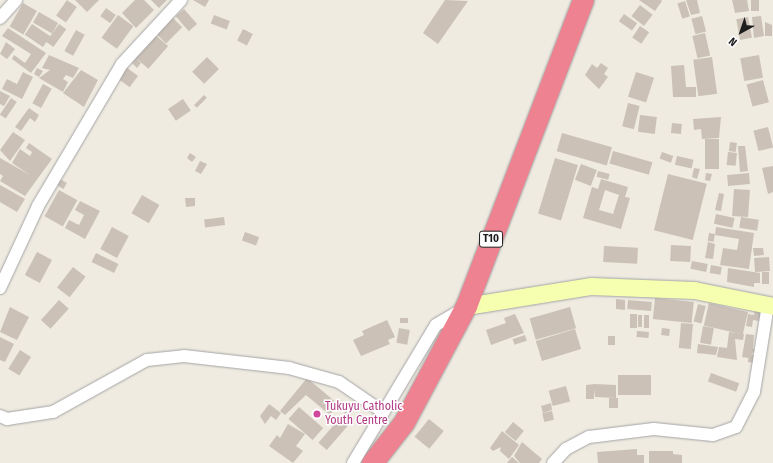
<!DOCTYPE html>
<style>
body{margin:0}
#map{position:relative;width:773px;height:463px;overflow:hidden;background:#efebe1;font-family:"Fira Sans Condensed",sans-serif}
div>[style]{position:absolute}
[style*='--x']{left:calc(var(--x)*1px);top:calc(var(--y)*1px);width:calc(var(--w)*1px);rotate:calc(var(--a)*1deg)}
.building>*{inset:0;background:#cbc1b7;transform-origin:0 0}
.roads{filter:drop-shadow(0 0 1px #a4a4a4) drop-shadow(0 0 1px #a4a4a4)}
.street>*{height:12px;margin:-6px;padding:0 6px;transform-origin:6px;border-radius:6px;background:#fff}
.secondary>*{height:17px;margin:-8.5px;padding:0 8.5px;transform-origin:8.5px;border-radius:8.5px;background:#f6ffb0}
.highway>*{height:21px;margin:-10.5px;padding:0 10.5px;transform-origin:10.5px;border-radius:10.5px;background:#ee8290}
.dots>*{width:11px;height:11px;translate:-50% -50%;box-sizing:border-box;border:2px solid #fff;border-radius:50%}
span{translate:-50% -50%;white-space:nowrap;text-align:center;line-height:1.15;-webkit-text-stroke:3px #fff;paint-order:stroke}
.shield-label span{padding:1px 3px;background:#fff;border:1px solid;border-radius:3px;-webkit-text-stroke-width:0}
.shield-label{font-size:11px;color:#1d1d1d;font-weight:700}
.hotel-label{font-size:12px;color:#b23c85}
.left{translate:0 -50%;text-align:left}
.north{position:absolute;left:721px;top:12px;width:40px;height:40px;-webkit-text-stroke:3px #fff;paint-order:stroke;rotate:220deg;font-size:11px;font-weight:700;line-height:16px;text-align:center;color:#1d1d1d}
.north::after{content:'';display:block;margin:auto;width:14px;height:18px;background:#1d1d1d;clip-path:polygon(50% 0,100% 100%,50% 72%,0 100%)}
</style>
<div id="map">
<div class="building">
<i style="left:67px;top:0;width:12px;height:19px;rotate:35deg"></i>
<i style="clip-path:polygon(75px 0,99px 0,87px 12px)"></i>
<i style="clip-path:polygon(135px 0,144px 0,154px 10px,136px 28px,122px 13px)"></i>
<i style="clip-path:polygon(151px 0,167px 0,159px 8px)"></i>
<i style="clip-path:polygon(193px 0,209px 0,205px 7px)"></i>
<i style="clip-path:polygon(445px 0,468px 1px,438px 44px,423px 33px)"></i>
<i style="clip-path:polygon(639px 0,661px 0,662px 1px,655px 11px)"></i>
<i style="clip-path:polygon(686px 0,697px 0,700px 13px,691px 15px)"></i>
<i style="clip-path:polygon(732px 0,747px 0,749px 11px,735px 13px)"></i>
<i style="left:751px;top:0;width:8px;height:11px"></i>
<i style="left:685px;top:1px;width:16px;height:8px;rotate:72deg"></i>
<i style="left:23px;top:3px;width:16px;height:27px;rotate:30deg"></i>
<i style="left:640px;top:5px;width:16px;height:14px;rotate:38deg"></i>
<i style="left:106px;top:8px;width:12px;height:10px;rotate:35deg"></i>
<i style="left:184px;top:9px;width:20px;height:11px;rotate:49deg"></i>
<i style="left:39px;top:12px;width:22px;height:12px;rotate:30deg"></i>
<i style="left:624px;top:14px;width:16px;height:9px;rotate:35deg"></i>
<i style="left:118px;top:15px;width:19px;height:28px;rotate:36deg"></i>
<i style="left:214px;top:15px;width:17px;height:9px;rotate:21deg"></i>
<i style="left:171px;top:16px;width:16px;height:23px;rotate:45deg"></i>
<i style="left:702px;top:16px;width:16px;height:11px;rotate:75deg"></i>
<i style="clip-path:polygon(761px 16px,764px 36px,754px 38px,752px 17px)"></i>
<i style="left:748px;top:17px;width:21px;height:12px;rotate:79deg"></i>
<i style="clip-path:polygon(765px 22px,772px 25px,772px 36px,765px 36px)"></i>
<i style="left:32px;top:24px;width:22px;height:13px;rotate:34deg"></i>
<i style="left:59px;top:24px;width:9px;height:22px;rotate:36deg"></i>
<i style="left:640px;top:26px;width:11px;height:14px;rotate:34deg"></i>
<i style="clip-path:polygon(8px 28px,46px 53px,31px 73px,12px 59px,14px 55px,25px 63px,31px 54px,2px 36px)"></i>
<i style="left:243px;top:29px;width:11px;height:13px;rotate:27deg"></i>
<i style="left:76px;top:30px;width:10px;height:24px;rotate:29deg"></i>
<i style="left:153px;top:33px;width:20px;height:30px;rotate:41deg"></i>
<i style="left:705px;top:33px;width:23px;height:13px;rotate:77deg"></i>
<i style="clip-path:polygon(6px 42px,15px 49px,7px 59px,0 54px)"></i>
<i style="clip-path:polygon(49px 55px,79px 68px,73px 78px,66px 75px,63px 79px,68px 82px,63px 92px,39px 78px,50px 70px,42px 68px)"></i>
<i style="left:759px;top:55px;width:23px;height:19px;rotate:80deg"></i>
<i style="left:207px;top:57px;width:17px;height:21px;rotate:45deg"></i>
<i style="left:712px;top:57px;width:37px;height:19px;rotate:82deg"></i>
<i style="clip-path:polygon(136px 58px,141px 63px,137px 68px,132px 63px)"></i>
<i style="clip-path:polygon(601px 63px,608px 68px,604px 74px,608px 77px,599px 89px,585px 75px,592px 64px,597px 68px)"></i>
<i style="clip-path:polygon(684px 65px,686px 87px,696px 87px,696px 97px,673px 97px,671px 66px)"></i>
<i style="left:126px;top:67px;width:15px;height:14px;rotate:37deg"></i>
<i style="clip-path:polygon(37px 68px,43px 71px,39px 77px,34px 74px)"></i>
<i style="clip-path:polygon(81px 70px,98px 80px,84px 107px,63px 93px)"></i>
<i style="clip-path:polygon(23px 72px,33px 77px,22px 99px,2px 89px,7px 79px,17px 84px)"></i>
<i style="left:636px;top:72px;width:19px;height:26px;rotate:18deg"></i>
<i style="left:763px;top:80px;width:23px;height:17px;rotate:75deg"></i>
<i style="left:43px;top:84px;width:10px;height:22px;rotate:29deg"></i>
<i style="clip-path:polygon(0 91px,10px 96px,4px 106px,0 104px)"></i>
<i style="left:204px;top:95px;width:4px;height:14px;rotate:45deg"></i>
<i style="left:11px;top:98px;width:7px;height:20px;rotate:34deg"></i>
<i style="left:183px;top:99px;width:14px;height:18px;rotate:56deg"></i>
<i style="left:628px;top:103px;width:12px;height:24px;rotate:14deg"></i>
<i style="clip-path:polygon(29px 108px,39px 115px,35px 122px,30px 118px,21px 131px,15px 127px)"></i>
<i style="left:640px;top:115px;width:17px;height:17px;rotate:7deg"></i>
<i style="clip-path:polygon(721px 117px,719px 138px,702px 139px,701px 129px,694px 130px,693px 119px)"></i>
<i style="left:672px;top:123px;width:10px;height:10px;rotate:6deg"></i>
<i style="left:768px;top:127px;width:21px;height:15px;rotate:76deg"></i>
<i style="clip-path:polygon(13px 132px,25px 140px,10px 161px,0 150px)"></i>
<i style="left:562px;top:133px;width:52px;height:19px;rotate:16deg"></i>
<i style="left:705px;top:139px;width:14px;height:30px"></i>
<i style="left:730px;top:142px;width:7px;height:9px;rotate:8deg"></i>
<i style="clip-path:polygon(29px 143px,52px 159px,25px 196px,0 181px,3px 176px,0 174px,0 158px,30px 175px,12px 163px,20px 149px,30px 156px,32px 152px,26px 148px)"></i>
<i style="clip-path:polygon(738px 146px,745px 146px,748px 171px,740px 172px)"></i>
<i style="left:613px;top:151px;width:41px;height:13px;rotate:16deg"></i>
<i style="left:662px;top:152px;width:12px;height:7px;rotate:20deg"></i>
<i style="left:728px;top:152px;width:9px;height:13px;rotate:6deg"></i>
<i style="clip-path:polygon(190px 153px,196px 157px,192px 162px,187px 158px)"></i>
<i style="left:677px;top:156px;width:17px;height:9px;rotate:13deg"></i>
<i style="left:555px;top:158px;width:24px;height:58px;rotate:17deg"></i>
<i style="clip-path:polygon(200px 161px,207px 164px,201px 174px,195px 171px)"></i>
<i style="left:581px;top:164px;width:17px;height:17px;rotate:21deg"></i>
<i style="clip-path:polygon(773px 166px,773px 192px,768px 194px,762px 168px)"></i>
<i style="clip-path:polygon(694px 168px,700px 169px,697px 179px,692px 177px)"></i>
<i style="left:598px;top:171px;width:12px;height:6px;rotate:14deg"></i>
<i style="clip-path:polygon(706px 173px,712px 174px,710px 181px,705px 180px)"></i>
<i style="left:749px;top:173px;width:11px;height:22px;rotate:85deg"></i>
<i style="left:668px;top:174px;width:40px;height:58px;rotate:14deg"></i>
<i style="left:60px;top:179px;width:8px;height:7px;rotate:30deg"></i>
<i style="clip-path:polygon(evenodd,601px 179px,628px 187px,625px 197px,630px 198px,621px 229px,583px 218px,592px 187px,598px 189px,601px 179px,605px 190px,619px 195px,613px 214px,599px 210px,605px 190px)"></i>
<i style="clip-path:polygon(0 185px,25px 199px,17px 212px,0 202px)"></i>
<i style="left:734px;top:189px;width:16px;height:27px;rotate:4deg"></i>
<i style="left:59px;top:190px;width:21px;height:30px;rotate:29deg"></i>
<i style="clip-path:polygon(719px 193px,724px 194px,721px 211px,715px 210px)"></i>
<i style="left:142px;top:195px;width:20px;height:21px;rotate:30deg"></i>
<i style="clip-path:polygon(185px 198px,195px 198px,195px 206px,186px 207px)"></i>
<i style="clip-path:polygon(80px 201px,100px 211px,85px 239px,65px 228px,69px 220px,79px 225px,84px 215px,75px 210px)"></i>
<i style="left:716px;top:214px;width:19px;height:10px;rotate:12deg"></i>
<i style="left:224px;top:217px;width:8px;height:20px;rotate:83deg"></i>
<i style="left:741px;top:217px;width:18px;height:11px;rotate:9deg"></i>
<i style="left:112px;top:227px;width:19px;height:25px;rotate:28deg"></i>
<i style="clip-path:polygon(716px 227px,754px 233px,749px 269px,720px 265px,723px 248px,737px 250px,739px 239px,715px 235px)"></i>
<i style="left:245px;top:232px;width:15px;height:9px;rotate:20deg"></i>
<i style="left:709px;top:233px;width:6px;height:8px;rotate:9deg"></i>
<i style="clip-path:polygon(708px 242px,715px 244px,713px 259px,705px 258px)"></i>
<i style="left:671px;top:245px;width:20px;height:16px;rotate:3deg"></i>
<i style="left:604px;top:246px;width:34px;height:16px;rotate:3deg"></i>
<i style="clip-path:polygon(753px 248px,763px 248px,764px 255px,754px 256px)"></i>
<i style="left:37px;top:252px;width:17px;height:26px;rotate:28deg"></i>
<i style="left:96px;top:253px;width:25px;height:10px;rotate:26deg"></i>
<i style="left:769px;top:257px;width:14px;height:15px;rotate:86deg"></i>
<i style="left:692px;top:261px;width:16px;height:8px;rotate:11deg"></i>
<i style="left:711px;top:265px;width:11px;height:8px;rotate:10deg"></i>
<i style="left:73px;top:267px;width:16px;height:26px;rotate:38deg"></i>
<i style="clip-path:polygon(728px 268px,760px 273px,760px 283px,754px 283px,754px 287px,727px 282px)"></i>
<i style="left:762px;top:272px;width:7px;height:12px"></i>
<i style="left:655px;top:298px;width:39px;height:21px;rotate:6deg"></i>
<i style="clip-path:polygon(616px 299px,625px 300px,625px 310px,616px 309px)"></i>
<i style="left:59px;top:300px;width:13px;height:27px;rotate:42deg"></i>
<i style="left:628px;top:300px;width:24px;height:9px;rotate:5deg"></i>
<i style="left:709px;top:303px;width:40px;height:23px;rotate:13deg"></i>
<i style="left:698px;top:304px;width:8px;height:18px;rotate:14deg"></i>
<i style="clip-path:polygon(10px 307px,29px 317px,17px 340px,0 332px)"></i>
<i style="left:570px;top:307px;width:22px;height:42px;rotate:74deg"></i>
<i style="clip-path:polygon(755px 311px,761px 312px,759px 321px,753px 320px,752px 327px,746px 326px,748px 314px,754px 315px)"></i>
<i style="clip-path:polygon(515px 314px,524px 333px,491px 345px,486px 330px,506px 323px,504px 318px)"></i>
<i style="left:630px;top:314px;width:7px;height:14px"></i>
<i style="left:638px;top:315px;width:4px;height:12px"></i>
<i style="left:644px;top:315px;width:5px;height:13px"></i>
<i style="left:400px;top:318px;width:8px;height:5px"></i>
<i style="clip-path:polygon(387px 320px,395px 337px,388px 340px,390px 344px,361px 356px,353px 340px,364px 335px,362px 331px)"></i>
<i style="left:681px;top:323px;width:12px;height:25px;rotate:5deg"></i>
<i style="left:703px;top:326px;width:11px;height:17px;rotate:10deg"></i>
<i style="left:399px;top:328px;width:11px;height:15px;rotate:10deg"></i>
<i style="left:662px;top:328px;width:8px;height:7px;rotate:7deg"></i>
<i style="left:575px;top:329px;width:21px;height:41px;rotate:73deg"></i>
<i style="left:637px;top:331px;width:12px;height:6px;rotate:5deg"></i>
<i style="clip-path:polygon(729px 332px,744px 334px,743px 340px,735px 339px,737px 360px,717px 357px,719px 347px,727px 348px)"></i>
<i style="clip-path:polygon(746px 334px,754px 335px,753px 349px,756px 349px,748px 358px,742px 357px)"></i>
<i style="left:525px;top:335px;width:6px;height:13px;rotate:72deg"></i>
<i style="left:608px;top:336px;width:7px;height:9px"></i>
<i style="clip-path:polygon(0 337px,14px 344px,5px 362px,0 360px)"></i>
<i style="clip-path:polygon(698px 344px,718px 347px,716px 355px,697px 353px)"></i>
<i style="left:20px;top:350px;width:13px;height:22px;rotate:32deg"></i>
<i style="left:749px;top:354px;width:6px;height:8px;rotate:9deg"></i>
<i style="left:711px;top:373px;width:30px;height:9px;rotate:20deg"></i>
<i style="left:618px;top:375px;width:33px;height:20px"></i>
<i style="clip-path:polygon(307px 378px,338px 404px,330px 415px,306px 395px,285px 415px,280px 411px)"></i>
<i style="clip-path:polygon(595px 384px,616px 385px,616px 398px,595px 397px,594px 389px,594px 399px,586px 399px,586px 385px)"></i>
<i style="left:566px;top:386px;width:16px;height:18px;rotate:75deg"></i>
<i style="left:609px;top:398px;width:9px;height:10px"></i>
<i style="clip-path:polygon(551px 403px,552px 410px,543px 413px,541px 406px)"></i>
<i style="clip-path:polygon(269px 404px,281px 413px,276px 420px,271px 416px,265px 424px,260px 416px)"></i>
<i style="left:299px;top:407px;width:32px;height:16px;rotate:41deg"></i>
<i style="left:346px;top:411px;width:11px;height:42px;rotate:41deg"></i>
<i style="left:552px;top:411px;width:9px;height:10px;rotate:77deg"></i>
<i style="left:429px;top:419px;width:19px;height:23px;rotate:39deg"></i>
<i style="left:513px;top:422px;width:14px;height:13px;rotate:39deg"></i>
<i style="clip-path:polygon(288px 424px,305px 434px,296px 446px,303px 451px,293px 463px,269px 446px,277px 435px,280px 438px)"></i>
<i style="clip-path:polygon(502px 431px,519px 445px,509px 459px,500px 451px,501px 447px,493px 451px,490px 448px)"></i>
<i style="clip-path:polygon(522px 442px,542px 459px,539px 463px,520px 463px,514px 456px)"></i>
<i style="clip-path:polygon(637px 449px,637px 455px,644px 455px,644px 463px,598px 463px,597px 452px)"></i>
<i style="clip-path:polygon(649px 451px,673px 451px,673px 454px,682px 455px,682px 463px,649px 463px)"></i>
<i style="clip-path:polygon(512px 457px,519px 463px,507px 463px)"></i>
</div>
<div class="roads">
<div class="street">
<i style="--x:0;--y:18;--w:24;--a:-48"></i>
<i style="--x:0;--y:288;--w:90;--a:-65.1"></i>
<i style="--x:38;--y:206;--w:165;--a:-59.4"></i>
<i style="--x:122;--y:64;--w:87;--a:-47.3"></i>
<i style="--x:0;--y:416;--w:8;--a:23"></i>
<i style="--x:7;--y:419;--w:47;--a:-8.7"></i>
<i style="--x:53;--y:412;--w:107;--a:-29"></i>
<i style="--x:147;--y:360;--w:37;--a:-6"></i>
<i style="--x:184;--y:356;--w:106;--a:6.5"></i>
<i style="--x:289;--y:368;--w:52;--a:15.6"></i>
<i style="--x:339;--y:382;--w:53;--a:34.3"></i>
<i style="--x:353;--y:463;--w:161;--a:-59"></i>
<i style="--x:436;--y:325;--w:29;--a:-31"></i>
<i style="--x:553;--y:463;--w:19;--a:-47"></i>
<i style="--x:566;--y:449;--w:26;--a:-28"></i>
<i style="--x:589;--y:437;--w:65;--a:-7"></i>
<i style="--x:654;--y:429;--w:59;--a:5.8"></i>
<i style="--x:713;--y:435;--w:24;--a:-19"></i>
<i style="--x:736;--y:427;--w:39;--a:-63"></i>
<i style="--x:754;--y:392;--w:88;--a:-80.9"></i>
</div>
<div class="secondary">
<i style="--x:466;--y:306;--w:127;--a:-9.1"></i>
<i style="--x:591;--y:286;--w:103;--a:2.2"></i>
<i style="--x:694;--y:290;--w:81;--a:11.4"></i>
</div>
<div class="highway">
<i style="--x:372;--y:463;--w:52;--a:-52"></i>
<i style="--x:404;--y:422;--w:132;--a:-61.9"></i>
<i style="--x:466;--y:306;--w:328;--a:-69.1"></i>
</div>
</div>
<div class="dots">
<i style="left:317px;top:414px;background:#d1479c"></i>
</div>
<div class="shield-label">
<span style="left:491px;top:239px">T10</span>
</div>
<div class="hotel-label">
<span class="left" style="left:325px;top:414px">Tukuyu Catholic<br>Youth Centre</span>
</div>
<div class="north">N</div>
</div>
